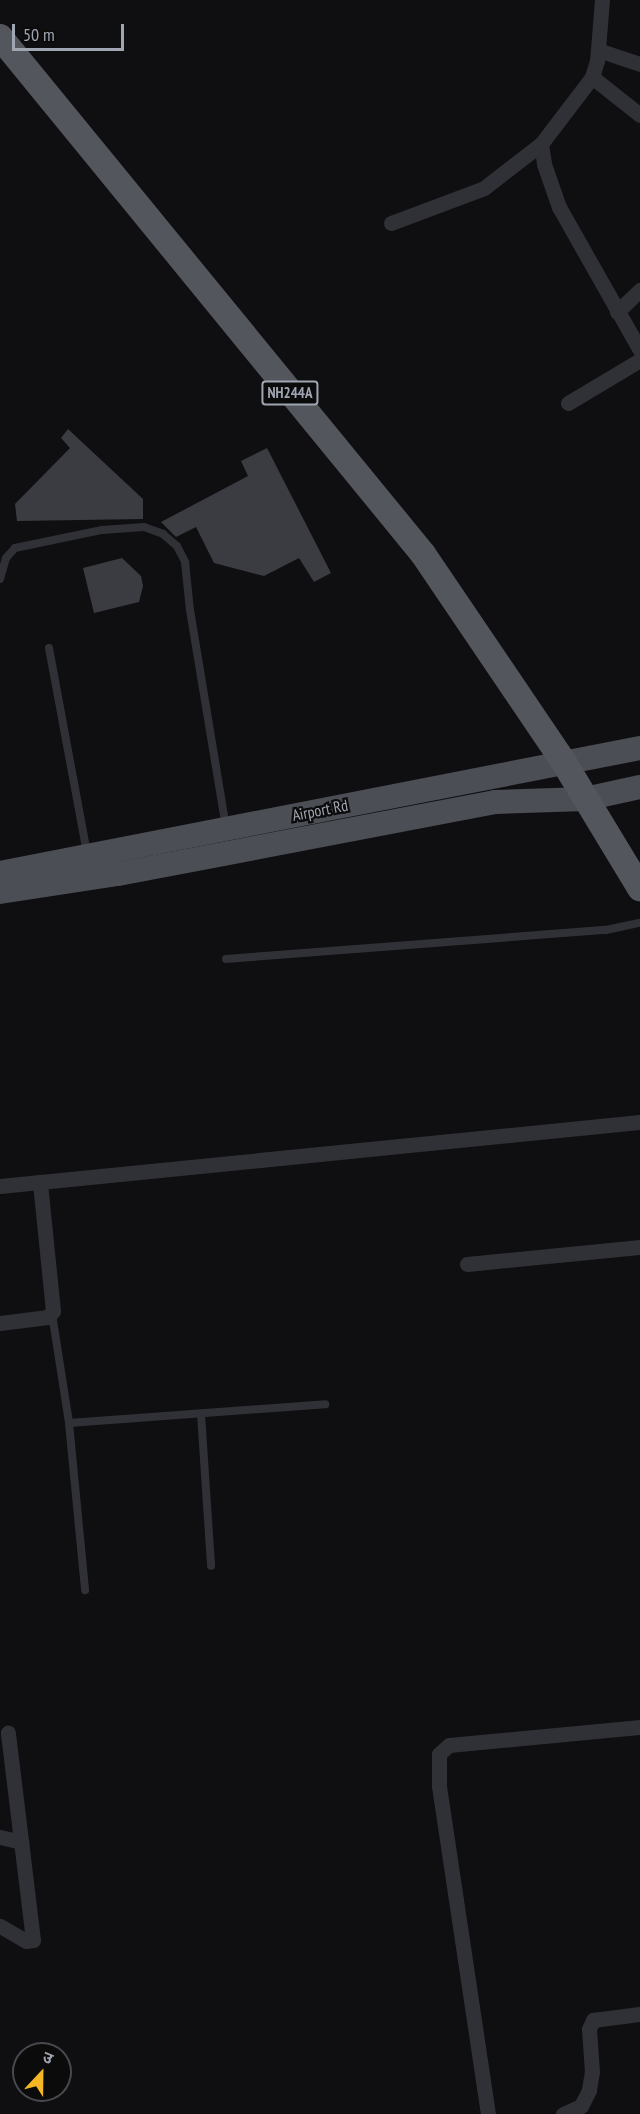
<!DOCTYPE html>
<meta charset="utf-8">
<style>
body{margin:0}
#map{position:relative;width:640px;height:2114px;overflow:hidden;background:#0f0f11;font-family:"PT Sans Narrow","Noto Sans Devanagari",sans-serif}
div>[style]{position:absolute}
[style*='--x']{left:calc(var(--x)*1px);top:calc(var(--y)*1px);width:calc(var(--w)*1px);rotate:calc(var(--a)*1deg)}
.building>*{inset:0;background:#3b3c41}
.service>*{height:8px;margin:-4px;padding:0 4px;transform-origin:4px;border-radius:4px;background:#303136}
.minor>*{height:15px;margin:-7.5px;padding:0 7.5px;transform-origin:7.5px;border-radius:7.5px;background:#303136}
.primary>*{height:24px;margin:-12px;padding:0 12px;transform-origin:12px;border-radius:12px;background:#4c4e55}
.trunk>*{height:26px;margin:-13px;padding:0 13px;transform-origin:13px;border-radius:13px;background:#54565e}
span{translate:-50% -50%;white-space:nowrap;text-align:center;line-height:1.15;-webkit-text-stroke:4.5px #0b0b0c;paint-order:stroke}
.shield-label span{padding:2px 4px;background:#0b0b0c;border:2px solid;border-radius:4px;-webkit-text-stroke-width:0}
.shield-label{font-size:15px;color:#a0a5b2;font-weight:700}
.street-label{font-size:16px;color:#a0a5b2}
.north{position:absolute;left:12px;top:2042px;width:60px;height:60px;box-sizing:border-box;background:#0b0b0c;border:2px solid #47494e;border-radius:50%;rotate:22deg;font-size:16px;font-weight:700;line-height:24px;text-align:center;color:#a0a5b2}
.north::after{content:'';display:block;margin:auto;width:21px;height:27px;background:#f5b624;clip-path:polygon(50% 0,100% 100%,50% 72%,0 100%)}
.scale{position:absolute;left:12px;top:24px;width:112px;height:27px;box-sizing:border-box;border:3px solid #a0a5b2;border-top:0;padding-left:8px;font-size:18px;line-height:21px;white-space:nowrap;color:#a0a5b2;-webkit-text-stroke:4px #0b0b0c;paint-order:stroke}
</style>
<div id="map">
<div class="building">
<i style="clip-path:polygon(68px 429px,143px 499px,143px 519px,17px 521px,15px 504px,70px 448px,61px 438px)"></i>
<i style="clip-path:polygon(267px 448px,331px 573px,314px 582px,299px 558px,264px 576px,214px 563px,196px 527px,176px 537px,161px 522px,248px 476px,241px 461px)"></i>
<i style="clip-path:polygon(122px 558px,141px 576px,143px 586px,139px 602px,94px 613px,83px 568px)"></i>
</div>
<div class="service">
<i style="--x:0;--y:579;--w:22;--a:-74"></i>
<i style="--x:6;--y:558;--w:13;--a:-48"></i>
<i style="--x:15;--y:548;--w:89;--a:-11.7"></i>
<i style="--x:102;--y:530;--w:42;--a:-4.1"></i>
<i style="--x:144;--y:527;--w:20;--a:20"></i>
<i style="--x:163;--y:534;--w:18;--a:41"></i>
<i style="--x:177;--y:546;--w:18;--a:63"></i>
<i style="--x:185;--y:562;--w:48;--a:84.1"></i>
<i style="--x:190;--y:610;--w:220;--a:80.6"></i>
<i style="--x:49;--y:648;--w:209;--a:79.5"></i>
<i style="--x:226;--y:959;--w:381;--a:-4.4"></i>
<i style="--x:606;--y:930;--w:35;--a:-12"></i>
<i style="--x:52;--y:1314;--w:110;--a:81.1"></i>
<i style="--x:69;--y:1423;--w:168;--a:84.5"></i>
<i style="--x:201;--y:1414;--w:152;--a:86.2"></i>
<i style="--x:69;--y:1423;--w:257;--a:-4.2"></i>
</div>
<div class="minor">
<i style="--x:598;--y:50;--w:44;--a:18.4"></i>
<i style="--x:592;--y:77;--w:61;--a:38.4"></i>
<i style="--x:541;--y:144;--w:20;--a:81"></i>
<i style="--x:544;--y:164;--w:46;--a:70.8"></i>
<i style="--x:559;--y:207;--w:164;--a:60.5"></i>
<i style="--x:391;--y:223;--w:99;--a:-20.6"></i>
<i style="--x:484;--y:188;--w:72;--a:-37.7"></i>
<i style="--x:541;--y:144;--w:84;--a:-52.7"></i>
<i style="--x:592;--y:77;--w:17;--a:-73"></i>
<i style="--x:597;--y:61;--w:61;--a:-85.3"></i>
<i style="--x:617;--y:312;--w:32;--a:-44"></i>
<i style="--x:568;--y:403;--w:84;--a:-30.8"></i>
<i style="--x:0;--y:1186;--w:643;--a:-5.71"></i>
<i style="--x:467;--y:1264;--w:174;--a:-5.6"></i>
<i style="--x:0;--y:1323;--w:48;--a:-7.1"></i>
<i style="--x:48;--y:1317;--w:8;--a:-50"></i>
<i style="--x:53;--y:1311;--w:130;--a:-95.8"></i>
<i style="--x:0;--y:1837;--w:22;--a:13"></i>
<i style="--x:0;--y:1926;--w:30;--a:30"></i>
<i style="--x:26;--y:1941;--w:7;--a:-8"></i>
<i style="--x:33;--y:1940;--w:209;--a:-96.9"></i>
<i style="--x:488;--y:2114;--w:332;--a:-98.5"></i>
<i style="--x:439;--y:1786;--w:32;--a:-90"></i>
<i style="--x:439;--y:1754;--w:13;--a:-42"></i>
<i style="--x:449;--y:1745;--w:192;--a:-5.4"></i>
<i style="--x:563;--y:2114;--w:20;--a:-24"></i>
<i style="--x:581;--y:2106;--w:18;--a:-63"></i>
<i style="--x:589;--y:2090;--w:18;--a:-81"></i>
<i style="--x:592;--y:2072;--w:43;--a:-94"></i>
<i style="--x:589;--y:2029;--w:10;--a:-66"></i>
<i style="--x:593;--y:2020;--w:47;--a:-7.3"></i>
</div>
<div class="primary">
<i style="--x:0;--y:873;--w:652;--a:-11.05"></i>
<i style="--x:0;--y:892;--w:119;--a:-8.7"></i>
<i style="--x:118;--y:874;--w:384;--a:-10.8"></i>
<i style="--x:495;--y:802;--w:90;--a:-1.9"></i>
<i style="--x:585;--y:799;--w:56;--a:-12.3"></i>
</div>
<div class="trunk">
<i style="--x:0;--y:37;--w:668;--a:50.71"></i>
<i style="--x:423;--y:554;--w:250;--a:55.9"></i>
<i style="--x:563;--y:761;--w:149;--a:58.8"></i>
</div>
<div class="shield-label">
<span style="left:290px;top:393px">NH244A</span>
</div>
<div class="street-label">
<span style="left:320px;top:810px;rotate:-11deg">Airport Rd</span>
</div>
<div class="north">उ</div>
<div class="scale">50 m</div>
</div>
